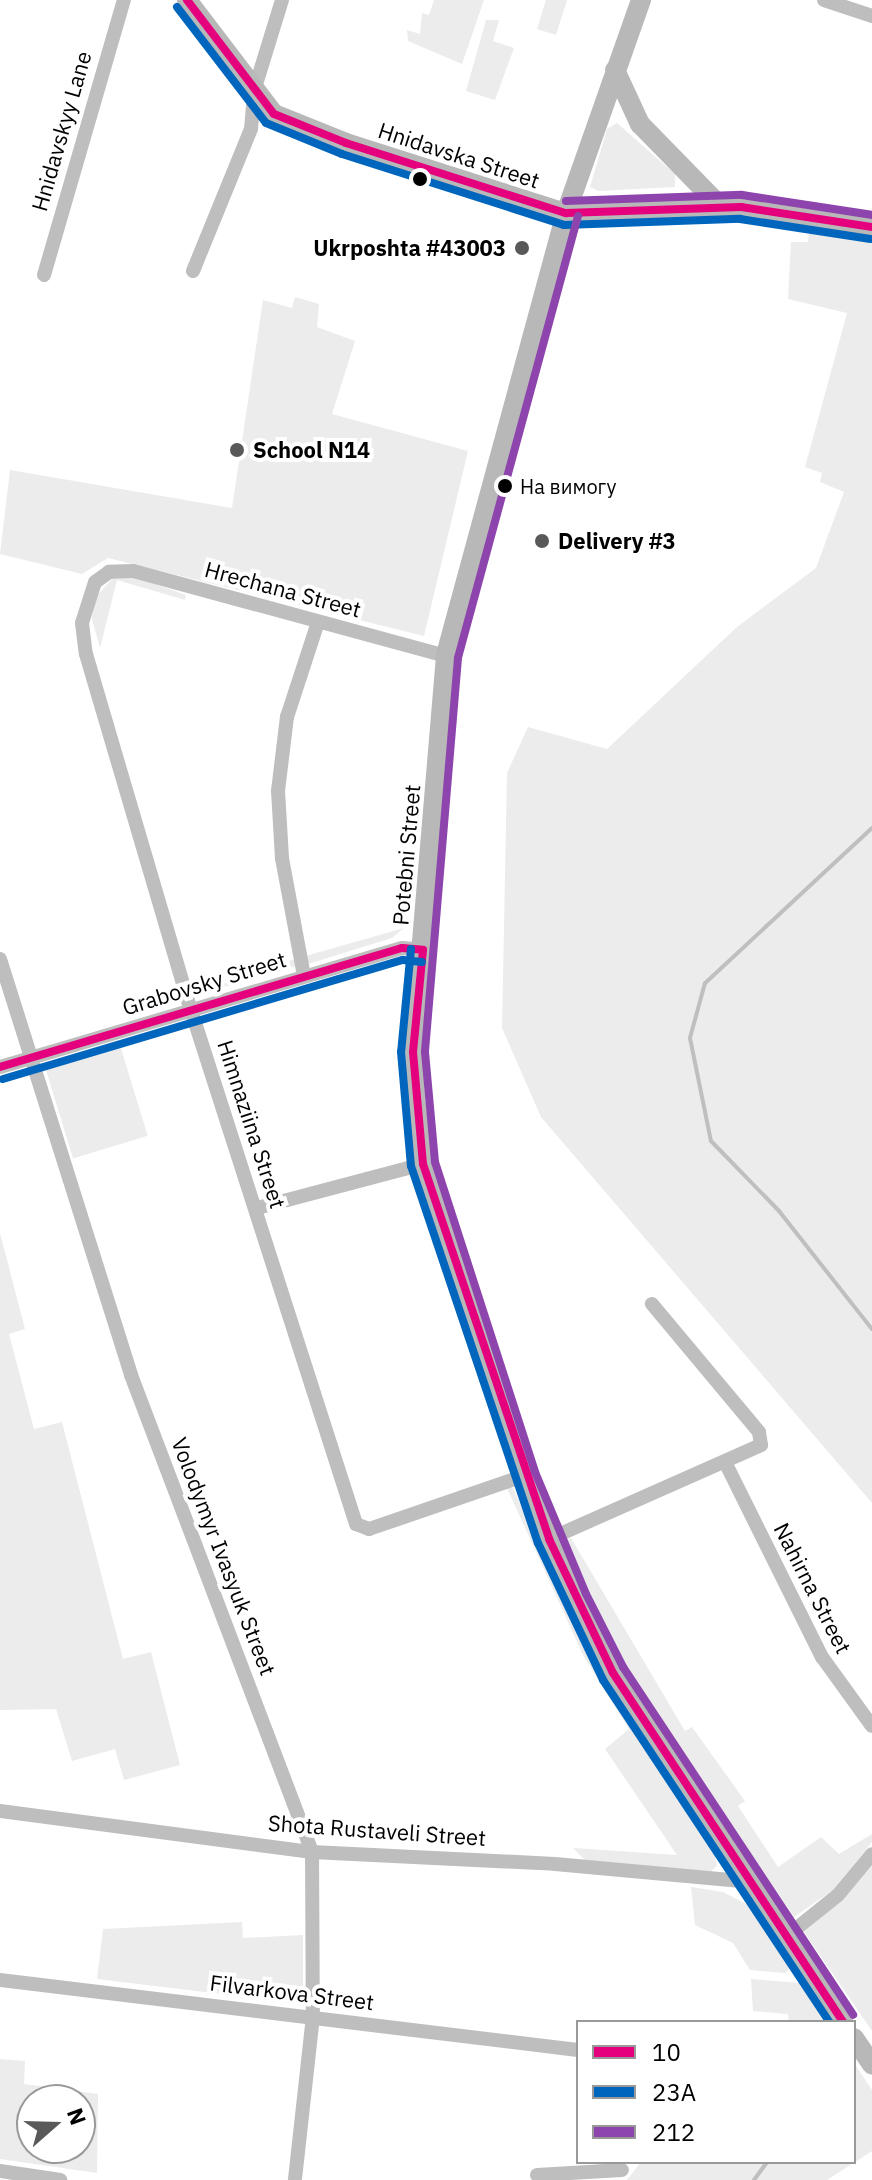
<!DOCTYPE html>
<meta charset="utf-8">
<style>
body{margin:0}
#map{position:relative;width:872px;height:2180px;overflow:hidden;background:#fff;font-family:"IBM Plex Sans",sans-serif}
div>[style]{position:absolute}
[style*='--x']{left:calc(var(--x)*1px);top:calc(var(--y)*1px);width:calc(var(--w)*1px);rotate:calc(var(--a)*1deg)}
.green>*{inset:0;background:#ececec;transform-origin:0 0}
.stream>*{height:4px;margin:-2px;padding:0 2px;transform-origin:2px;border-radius:2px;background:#bfbfbf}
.street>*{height:14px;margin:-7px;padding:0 7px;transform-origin:7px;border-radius:7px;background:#bebebe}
.secondary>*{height:20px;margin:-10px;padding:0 10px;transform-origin:10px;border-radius:10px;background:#b8b8b8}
.bus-1>*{height:8px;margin:-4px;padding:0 4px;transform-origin:4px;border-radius:4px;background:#e5007d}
.bus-2>*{height:8px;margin:-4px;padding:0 4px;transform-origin:4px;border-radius:4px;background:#0065bd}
.bus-3>*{height:8px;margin:-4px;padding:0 4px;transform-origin:4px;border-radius:4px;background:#8e44ad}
.dots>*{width:22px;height:22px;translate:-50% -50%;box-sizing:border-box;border:4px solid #fff;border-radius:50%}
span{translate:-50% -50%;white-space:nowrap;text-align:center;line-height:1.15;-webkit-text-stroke:8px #fff;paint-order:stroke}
.bus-label{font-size:20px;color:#000}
.left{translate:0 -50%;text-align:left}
.street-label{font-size:22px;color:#000}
.poi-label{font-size:22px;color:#000;font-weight:700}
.right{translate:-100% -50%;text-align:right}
.legend{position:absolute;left:576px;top:2020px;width:280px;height:144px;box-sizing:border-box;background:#fff;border:2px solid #999;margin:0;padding:10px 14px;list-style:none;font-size:24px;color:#000}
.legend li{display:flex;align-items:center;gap:16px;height:40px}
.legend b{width:40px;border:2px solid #999}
.north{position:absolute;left:16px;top:2084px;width:80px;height:80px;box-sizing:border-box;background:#fff;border:2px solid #999;border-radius:50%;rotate:70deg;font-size:22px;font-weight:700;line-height:32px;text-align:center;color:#000}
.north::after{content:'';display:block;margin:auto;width:28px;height:36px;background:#595959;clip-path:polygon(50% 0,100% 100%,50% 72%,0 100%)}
</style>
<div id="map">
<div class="green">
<i style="clip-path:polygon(434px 0,484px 0,462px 64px,408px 41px,407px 30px,420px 34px,422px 13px,429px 15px)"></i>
<i style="clip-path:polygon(546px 0,567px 0,556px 35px,537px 29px)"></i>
<i style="clip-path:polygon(486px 20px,499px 20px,493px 41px,514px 48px,495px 100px,466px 91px)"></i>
<i style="clip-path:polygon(617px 123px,675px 174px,675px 187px,598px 191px,590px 187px,607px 129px)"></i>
<i style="clip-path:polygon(809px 229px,872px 240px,872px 1503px,541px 1117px,502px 1028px,507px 773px,528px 727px,607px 749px,737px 627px,816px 568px,844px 492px,820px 482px,822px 473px,805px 467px,847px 313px,788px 299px,791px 242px,808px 242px)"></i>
<i style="clip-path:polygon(295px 297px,319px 304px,317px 327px,355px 341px,332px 414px,468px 451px,424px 636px,108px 558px,82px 574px,0 554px,10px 470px,232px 508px,263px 300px,292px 308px)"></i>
<i style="clip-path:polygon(132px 576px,186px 595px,185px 600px,117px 580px,100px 648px,92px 619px,94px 599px,113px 578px)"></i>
<i style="clip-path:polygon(404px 928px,392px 938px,308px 964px,302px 957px)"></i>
<i style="left:296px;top:959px;width:7px;height:107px;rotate:74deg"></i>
<i style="left:119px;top:1042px;width:98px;height:78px;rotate:73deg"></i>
<i style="clip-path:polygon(0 1233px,25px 1329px,9px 1334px,34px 1429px,62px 1422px,123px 1659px,151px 1652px,180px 1765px,124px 1780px,115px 1749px,72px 1761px,56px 1709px,0 1710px)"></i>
<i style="clip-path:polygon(507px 1488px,513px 1488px,586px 1653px,715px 1855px,717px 1866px,711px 1871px,701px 1875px,586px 1861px,573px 1848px,677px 1855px,605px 1749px,629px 1729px,583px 1655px)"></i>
<i style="clip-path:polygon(571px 1538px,685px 1731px,692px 1727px,745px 1801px,738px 1806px,778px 1867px,821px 1837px,839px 1854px,872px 1834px,872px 1842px,833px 1890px,794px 1917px,628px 1673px,561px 1542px)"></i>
<i style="clip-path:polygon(872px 1864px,872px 2031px,804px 1932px,843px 1899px)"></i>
<i style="clip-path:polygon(691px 1887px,723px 1892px,748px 1905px,790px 1968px,785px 1973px,750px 1970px,733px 1943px,695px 1925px)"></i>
<i style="clip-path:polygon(242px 1922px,243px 1938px,303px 1935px,303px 2004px,97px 1979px,103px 1929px)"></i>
<i style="clip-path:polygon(751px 1979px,801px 1983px,824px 2022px,789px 2022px,788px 2014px,753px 2011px)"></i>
<i style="clip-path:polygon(evenodd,0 2059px,25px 2061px,24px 2084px,98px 2094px,97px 2173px,0 2159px,0 2059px,80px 2100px,80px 2148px,32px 2148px,32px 2100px,80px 2100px)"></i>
<i style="clip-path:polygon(854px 2063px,872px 2090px,872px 2151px,827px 2180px,627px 2180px,641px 2162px,854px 2162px)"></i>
</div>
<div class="stream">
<i style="--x:872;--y:828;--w:228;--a:137.1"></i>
<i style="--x:705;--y:983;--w:57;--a:105.3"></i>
<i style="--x:690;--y:1038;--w:105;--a:78.5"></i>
<i style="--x:711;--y:1141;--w:98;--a:45.8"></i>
<i style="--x:779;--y:1211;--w:150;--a:51.8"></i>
<i style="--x:754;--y:2180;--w:22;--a:-54"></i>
</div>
<div class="street">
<i style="--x:824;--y:0;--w:51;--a:18.4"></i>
<i style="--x:193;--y:271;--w:153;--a:-67.8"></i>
<i style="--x:251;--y:129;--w:38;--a:-85"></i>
<i style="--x:254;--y:91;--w:95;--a:-72.9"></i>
<i style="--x:44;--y:275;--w:286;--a:-73.8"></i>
<i style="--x:446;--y:656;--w:324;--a:-164.8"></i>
<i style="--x:133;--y:571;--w:24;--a:178"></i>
<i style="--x:109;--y:572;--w:17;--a:144"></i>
<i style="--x:95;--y:582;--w:43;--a:107.6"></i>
<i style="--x:82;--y:623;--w:31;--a:83"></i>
<i style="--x:86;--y:654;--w:371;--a:73.6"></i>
<i style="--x:191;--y:1010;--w:540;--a:72.2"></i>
<i style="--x:356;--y:1524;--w:14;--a:21"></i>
<i style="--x:369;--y:1529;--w:164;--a:-18.9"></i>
<i style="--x:0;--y:959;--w:436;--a:72.5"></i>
<i style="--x:131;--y:1375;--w:510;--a:69.22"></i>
<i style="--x:312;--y:1852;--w:164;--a:89.7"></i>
<i style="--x:313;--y:2016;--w:165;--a:96.3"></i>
<i style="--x:304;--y:976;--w:120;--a:-100.6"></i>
<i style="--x:282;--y:858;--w:67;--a:-93.4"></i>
<i style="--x:278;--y:791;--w:75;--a:-83.1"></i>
<i style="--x:287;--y:717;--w:100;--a:-71.9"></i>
<i style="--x:0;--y:1067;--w:419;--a:-16.5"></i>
<i style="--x:402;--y:948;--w:21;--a:5"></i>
<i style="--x:257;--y:1208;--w:172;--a:-14.8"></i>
<i style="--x:726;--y:1464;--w:216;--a:63.6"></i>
<i style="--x:822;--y:1657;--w:85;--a:54.1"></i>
<i style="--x:549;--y:1539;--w:232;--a:-23.9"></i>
<i style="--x:761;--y:1445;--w:13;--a:-99"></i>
<i style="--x:759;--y:1432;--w:167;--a:-129.9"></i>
<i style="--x:0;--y:1811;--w:315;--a:7.5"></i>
<i style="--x:312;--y:1852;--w:243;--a:2.8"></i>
<i style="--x:555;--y:1864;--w:198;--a:5.2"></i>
<i style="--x:787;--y:1936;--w:65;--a:-38.8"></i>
<i style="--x:838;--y:1895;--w:53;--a:-50.3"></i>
<i style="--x:0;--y:1980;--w:582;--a:6.91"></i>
<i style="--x:0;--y:2171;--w:61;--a:8.5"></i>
<i style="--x:537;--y:2175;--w:85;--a:-3.4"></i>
</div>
<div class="secondary">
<i style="--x:187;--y:0;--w:143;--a:52.7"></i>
<i style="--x:274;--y:114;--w:78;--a:21.9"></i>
<i style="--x:346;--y:143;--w:231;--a:17.7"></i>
<i style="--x:566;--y:213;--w:175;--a:-2"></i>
<i style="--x:741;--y:207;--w:133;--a:8.7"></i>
<i style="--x:641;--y:0;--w:226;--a:109.4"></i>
<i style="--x:566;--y:213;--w:459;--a:105.2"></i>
<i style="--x:446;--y:656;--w:397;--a:94.8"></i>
<i style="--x:413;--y:1052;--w:45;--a:87.5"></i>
<i style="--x:415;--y:1097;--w:67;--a:83.2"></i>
<i style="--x:423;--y:1164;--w:146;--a:72.4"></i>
<i style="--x:467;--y:1303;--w:182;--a:71.8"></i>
<i style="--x:524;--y:1476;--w:133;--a:67.5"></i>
<i style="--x:575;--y:1599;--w:83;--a:62.8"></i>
<i style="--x:613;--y:1673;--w:418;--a:56.6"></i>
<i style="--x:615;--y:70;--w:60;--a:65.2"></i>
<i style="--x:640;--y:124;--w:116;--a:45.7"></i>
<i style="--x:854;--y:2038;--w:32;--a:56"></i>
</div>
<div class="bus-1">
<i style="--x:187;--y:0;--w:143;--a:52.7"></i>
<i style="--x:274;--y:114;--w:78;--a:21.9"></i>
<i style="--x:346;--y:143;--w:231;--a:17.7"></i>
<i style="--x:566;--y:213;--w:175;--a:-2"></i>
<i style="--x:741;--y:207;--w:133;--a:8.7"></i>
<i style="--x:423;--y:950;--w:102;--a:95.6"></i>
<i style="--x:413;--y:1052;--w:112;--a:84.9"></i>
<i style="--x:423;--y:1164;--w:396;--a:71.4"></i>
<i style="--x:549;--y:1539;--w:148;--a:64.5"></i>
<i style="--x:613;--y:1673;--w:418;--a:56.6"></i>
<i style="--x:0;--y:1067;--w:419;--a:-16.5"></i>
<i style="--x:402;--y:948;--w:21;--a:5"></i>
</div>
<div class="bus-2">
<i style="--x:177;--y:7;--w:146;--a:52.5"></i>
<i style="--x:266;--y:123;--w:82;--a:22.2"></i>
<i style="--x:342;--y:154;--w:233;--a:17.7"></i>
<i style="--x:564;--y:225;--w:176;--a:-2"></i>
<i style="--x:740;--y:219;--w:132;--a:8.7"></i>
<i style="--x:411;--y:949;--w:103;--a:95.5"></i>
<i style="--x:401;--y:1052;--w:114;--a:85"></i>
<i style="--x:411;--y:1166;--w:398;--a:71.4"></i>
<i style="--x:538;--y:1543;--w:152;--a:64.6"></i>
<i style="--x:603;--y:1680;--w:410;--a:56.5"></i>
<i style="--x:3;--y:1079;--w:417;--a:-16.6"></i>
<i style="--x:403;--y:960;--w:19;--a:6"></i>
</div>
<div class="bus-3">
<i style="--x:566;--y:201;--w:176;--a:-2"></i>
<i style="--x:742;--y:195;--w:132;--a:8.7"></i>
<i style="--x:578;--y:216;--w:458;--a:105.2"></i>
<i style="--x:458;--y:658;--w:395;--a:94.8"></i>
<i style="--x:425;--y:1052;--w:110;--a:84.8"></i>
<i style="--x:435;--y:1162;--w:326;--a:72.1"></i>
<i style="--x:535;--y:1472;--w:132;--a:67.3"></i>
<i style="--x:586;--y:1594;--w:82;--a:63.1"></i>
<i style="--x:623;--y:1667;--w:417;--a:56.5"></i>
</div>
<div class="dots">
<i style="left:420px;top:179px;background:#000"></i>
<i style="left:522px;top:248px;background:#595959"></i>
<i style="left:237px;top:450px;background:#595959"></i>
<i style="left:505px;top:486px;background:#000"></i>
<i style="left:542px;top:541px;background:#595959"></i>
</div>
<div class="bus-label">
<span class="left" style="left:520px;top:486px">На вимогу</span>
</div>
<div class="street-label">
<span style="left:61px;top:131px;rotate:-74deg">Hnidavskyy Lane</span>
<span style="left:459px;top:155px;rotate:18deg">Hnidavska Street</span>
<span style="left:283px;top:589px;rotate:15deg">Hrechana Street</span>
<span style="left:406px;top:855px;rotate:-85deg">Potebni Street</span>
<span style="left:204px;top:983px;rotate:-17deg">Grabovsky Street</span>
<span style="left:252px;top:1124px;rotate:72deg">Himnaziina Street</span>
<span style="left:224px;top:1556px;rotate:69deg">Volodymyr Ivasyuk Street</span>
<span style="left:813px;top:1588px;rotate:63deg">Nahirna Street</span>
<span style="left:377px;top:1830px;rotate:4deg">Shota Rustaveli Street</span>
<span style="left:292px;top:1992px;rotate:7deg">Filvarkova Street</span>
</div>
<div class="poi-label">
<span class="right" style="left:506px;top:248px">Ukrposhta #43003</span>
<span class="left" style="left:253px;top:450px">School N14</span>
<span class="left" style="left:558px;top:541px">Delivery #3</span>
</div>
<ul class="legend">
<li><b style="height:10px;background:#e5007d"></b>10</li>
<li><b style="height:10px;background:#0065bd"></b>23А</li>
<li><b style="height:10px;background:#8e44ad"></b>212</li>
</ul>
<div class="north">N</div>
</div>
